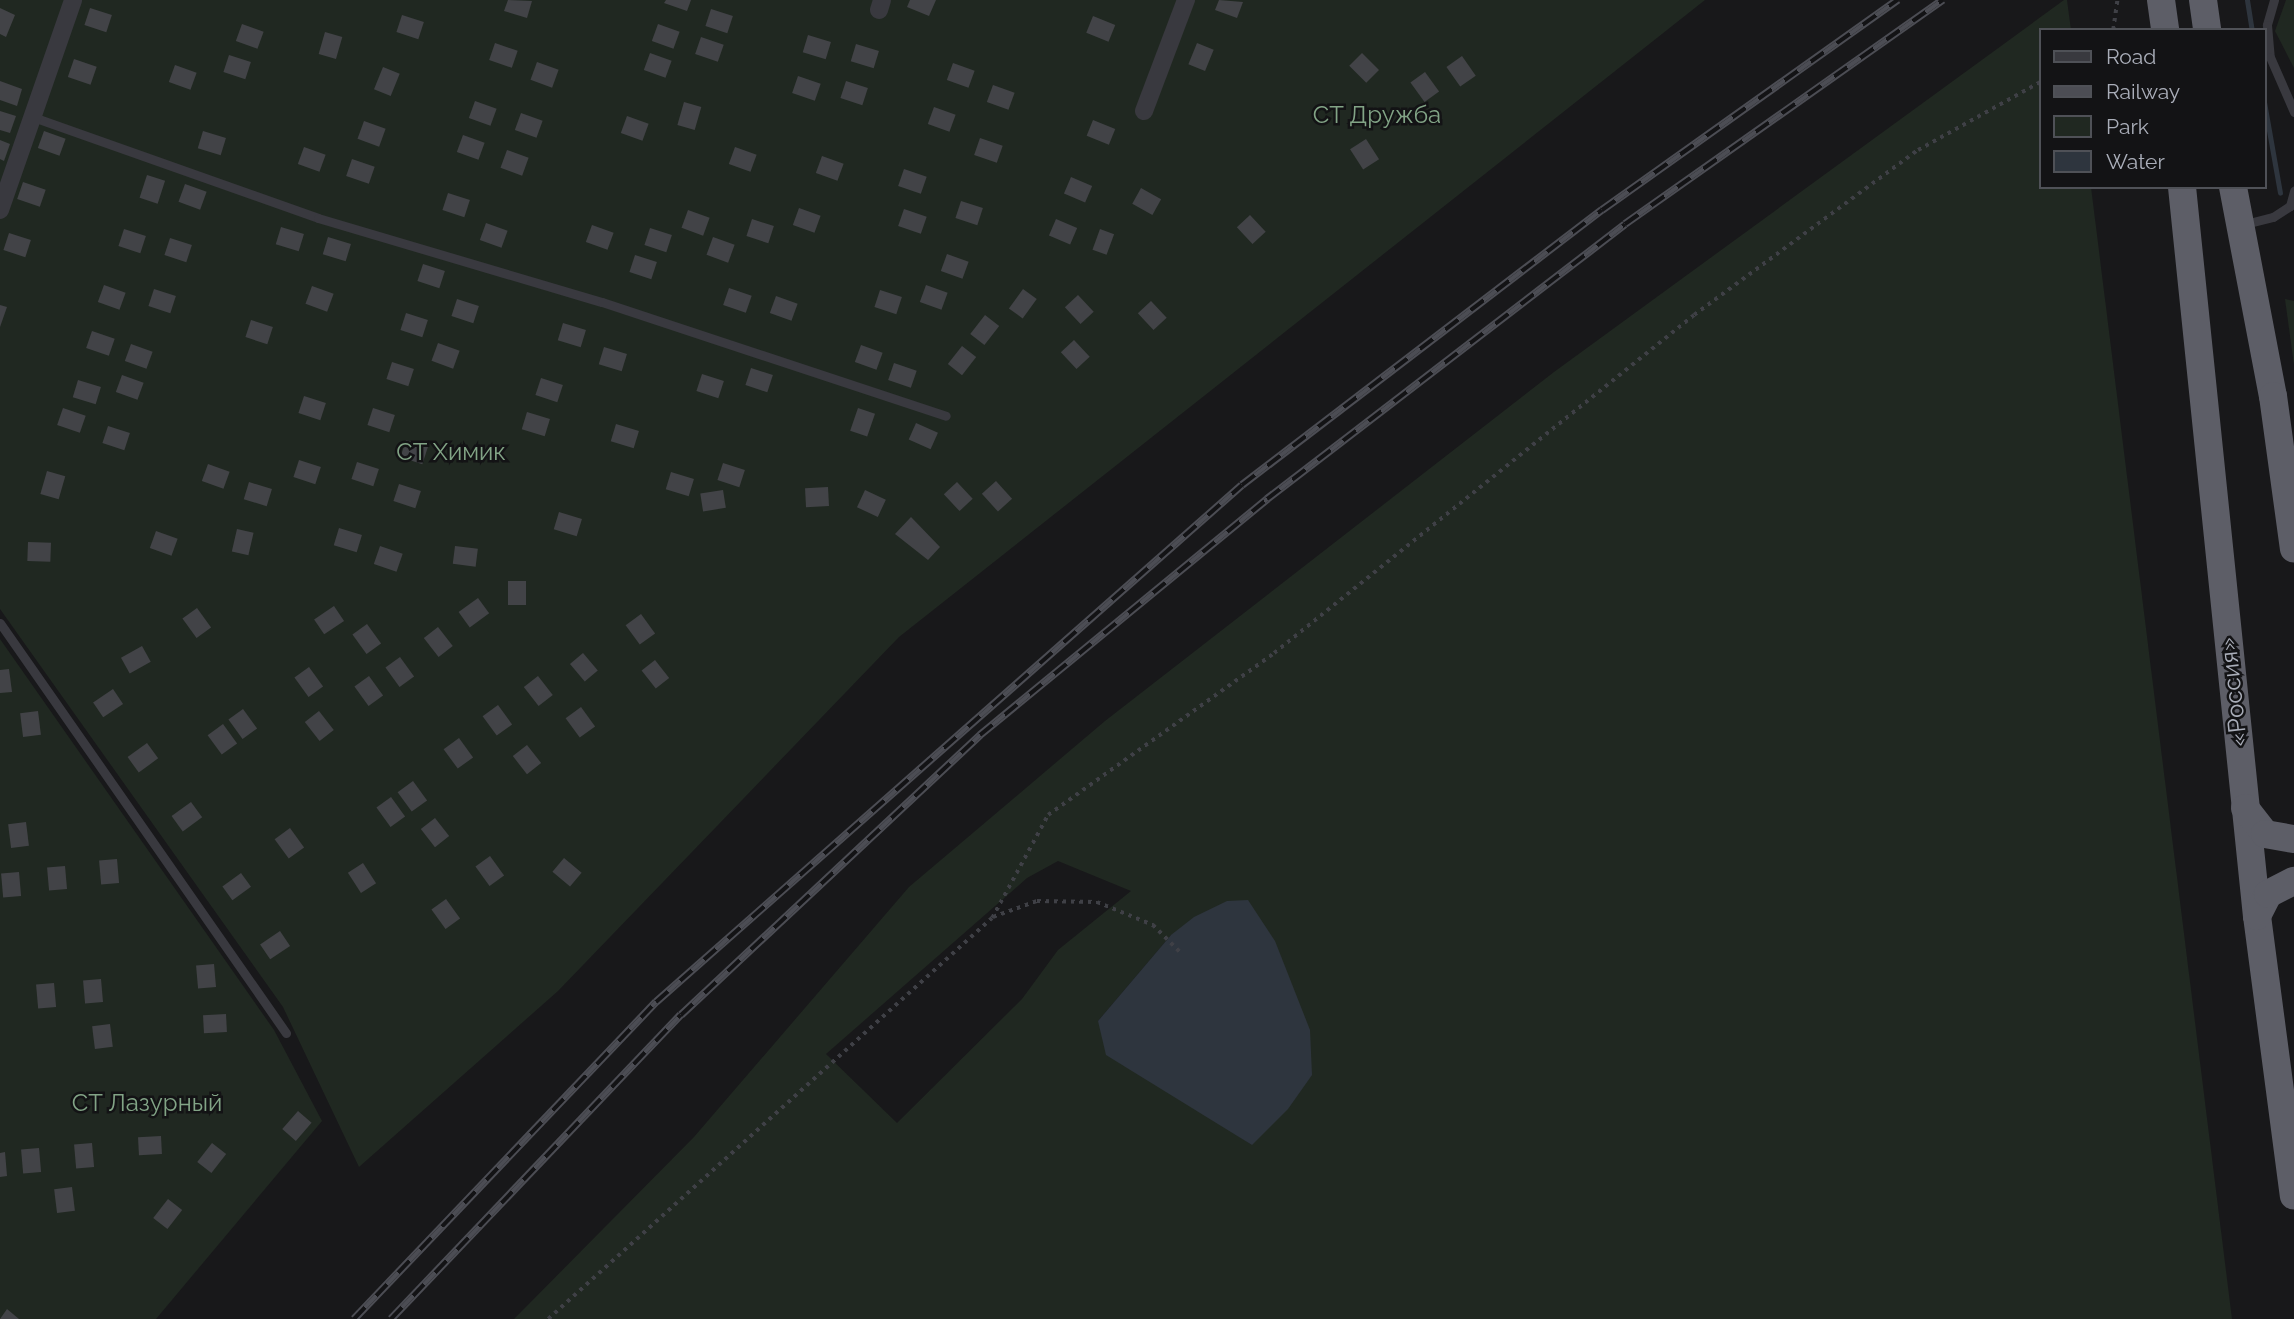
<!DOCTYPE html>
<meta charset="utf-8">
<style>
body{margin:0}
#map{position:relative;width:2294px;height:1319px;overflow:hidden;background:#18181a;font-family:Raleway,sans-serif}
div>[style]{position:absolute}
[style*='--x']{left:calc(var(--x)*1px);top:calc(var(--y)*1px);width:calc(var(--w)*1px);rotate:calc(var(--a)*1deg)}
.green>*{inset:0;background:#202821}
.water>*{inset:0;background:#2e353e}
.stream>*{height:5px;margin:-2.5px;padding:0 2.5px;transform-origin:2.5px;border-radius:2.5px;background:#2e353e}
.building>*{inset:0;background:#424347;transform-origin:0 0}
.path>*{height:3.5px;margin-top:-1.75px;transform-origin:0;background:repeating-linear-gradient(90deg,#3f4046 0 3.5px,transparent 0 8.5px)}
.service>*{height:9px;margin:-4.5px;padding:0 4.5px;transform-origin:4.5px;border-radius:4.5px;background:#39393f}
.minor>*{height:18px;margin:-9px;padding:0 9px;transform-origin:9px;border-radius:9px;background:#39393f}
.trunk>*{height:28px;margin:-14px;padding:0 14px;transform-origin:14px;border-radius:14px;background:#5d5e67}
.rail>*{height:8px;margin-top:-4px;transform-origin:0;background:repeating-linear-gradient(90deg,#131315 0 16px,#4c4d54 0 32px);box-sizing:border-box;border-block:2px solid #4c4d54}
span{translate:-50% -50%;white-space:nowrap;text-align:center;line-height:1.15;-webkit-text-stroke:5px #131315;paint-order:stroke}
.park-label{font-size:24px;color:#82a486}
.street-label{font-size:24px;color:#aaaeb9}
.legend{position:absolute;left:2039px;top:28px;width:228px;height:161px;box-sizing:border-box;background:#131315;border:2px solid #4f5157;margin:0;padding:9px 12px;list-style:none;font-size:21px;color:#aaaeb9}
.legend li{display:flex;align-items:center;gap:14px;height:35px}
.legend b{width:35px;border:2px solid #4f5157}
</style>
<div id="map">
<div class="green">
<i style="clip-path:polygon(0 0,1705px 0,899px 637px,558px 991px,359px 1167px,283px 1007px,0 609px)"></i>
<i style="clip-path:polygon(evenodd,2064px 0,2067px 0,2071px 30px,2040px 30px,2040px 187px,2091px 187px,2232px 1319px,514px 1319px,694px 1137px,909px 887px,1105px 721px,1554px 372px,2064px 0,1058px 861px,1131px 891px,1058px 950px,1022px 999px,897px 1123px,826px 1054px,1027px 878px,1058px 861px,2064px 0,1171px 935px,1252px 1145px,1194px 1107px,1098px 1021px,1171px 935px)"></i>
<i style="clip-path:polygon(2286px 0,2294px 0,2294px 68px,2275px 31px)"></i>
<i style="clip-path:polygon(2285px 299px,2294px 301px,2294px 365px)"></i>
<i style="clip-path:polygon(0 639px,274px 1030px,322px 1121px,156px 1319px,0 1319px)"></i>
</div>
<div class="water">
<i style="clip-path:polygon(1248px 900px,1275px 941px,1310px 1030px,1312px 1075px,1288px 1109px,1252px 1145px,1106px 1055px,1098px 1021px,1171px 935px,1194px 917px,1227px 901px)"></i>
</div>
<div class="stream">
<i style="--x:2247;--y:0;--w:30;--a:81"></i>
<i style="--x:2264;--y:102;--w:92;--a:80"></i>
</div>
<div class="building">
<i style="clip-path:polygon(508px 0,532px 1px,527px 18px,504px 11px)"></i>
<i style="clip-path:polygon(666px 0,691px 0,687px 11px,664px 3px)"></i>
<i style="clip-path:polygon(910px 0,936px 0,929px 16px,907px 7px)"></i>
<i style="clip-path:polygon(1219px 0,1243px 2px,1237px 18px,1215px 10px)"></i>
<i style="clip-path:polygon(0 8px,15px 15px,6px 37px,0 34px)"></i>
<i style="left:90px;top:8px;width:23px;height:18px;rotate:18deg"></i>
<i style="left:711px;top:9px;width:23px;height:18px;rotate:18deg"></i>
<i style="left:402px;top:15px;width:23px;height:18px;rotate:18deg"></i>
<i style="left:1093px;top:16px;width:24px;height:18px;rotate:22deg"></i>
<i style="left:242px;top:24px;width:23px;height:18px;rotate:20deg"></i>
<i style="left:658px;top:24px;width:23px;height:18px;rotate:20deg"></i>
<i style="left:325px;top:32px;width:18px;height:23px;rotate:16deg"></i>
<i style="left:808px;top:35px;width:24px;height:18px;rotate:17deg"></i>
<i style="left:701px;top:37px;width:24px;height:18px;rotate:19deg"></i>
<i style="left:495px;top:43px;width:24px;height:18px;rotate:19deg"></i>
<i style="left:1197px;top:43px;width:18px;height:23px;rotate:22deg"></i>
<i style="left:856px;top:44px;width:24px;height:18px;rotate:17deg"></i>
<i style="left:650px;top:53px;width:23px;height:18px;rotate:20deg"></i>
<i style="left:1362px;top:53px;width:24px;height:18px;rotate:45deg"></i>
<i style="left:229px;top:55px;width:23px;height:18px;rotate:18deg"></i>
<i style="left:1462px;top:56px;width:24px;height:19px;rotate:55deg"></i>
<i style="left:74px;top:59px;width:24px;height:19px;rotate:19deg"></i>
<i style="left:537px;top:62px;width:23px;height:19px;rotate:20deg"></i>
<i style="left:953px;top:63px;width:23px;height:18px;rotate:20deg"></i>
<i style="left:175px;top:65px;width:23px;height:18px;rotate:20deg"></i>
<i style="left:383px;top:67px;width:18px;height:24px;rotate:22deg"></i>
<i style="left:1425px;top:72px;width:24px;height:18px;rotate:54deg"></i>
<i style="left:798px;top:76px;width:24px;height:18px;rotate:19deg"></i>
<i style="clip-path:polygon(0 81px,22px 89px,17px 106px,0 100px)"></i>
<i style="left:846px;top:81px;width:23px;height:18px;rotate:18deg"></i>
<i style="left:993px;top:85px;width:23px;height:18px;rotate:20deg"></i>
<i style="left:475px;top:101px;width:23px;height:18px;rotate:20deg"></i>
<i style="left:684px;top:102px;width:18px;height:24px;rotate:16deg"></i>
<i style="left:934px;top:107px;width:23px;height:18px;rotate:20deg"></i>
<i style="clip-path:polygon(0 111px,16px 116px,10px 133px,0 130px)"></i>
<i style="left:521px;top:113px;width:23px;height:18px;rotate:20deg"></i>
<i style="left:627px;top:116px;width:23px;height:18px;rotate:20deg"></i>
<i style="left:1093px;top:120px;width:24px;height:17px;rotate:22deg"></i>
<i style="left:364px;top:121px;width:23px;height:19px;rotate:20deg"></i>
<i style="left:44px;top:131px;width:23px;height:18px;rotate:20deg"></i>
<i style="left:203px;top:131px;width:24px;height:18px;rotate:17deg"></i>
<i style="left:463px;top:135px;width:23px;height:18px;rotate:20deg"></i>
<i style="left:980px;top:138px;width:24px;height:18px;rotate:19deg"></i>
<i style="left:1366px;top:139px;width:24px;height:19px;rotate:57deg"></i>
<i style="clip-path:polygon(0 140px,10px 144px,4px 161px,0 159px)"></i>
<i style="left:304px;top:147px;width:23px;height:18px;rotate:20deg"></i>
<i style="left:735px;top:147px;width:23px;height:18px;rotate:20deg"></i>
<i style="left:507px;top:150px;width:23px;height:19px;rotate:20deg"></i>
<i style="left:822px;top:156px;width:23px;height:18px;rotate:20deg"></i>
<i style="left:352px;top:159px;width:24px;height:18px;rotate:19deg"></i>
<i style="left:904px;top:169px;width:24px;height:18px;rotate:19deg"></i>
<i style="left:147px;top:175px;width:19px;height:24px;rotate:18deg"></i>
<i style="left:1071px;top:177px;width:23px;height:18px;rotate:23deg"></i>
<i style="left:23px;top:182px;width:24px;height:18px;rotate:19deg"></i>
<i style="left:185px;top:184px;width:23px;height:19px;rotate:20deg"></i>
<i style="left:1141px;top:188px;width:23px;height:18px;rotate:29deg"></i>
<i style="left:448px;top:193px;width:23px;height:18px;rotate:18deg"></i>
<i style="left:961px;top:201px;width:23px;height:18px;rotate:18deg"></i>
<i style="left:799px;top:208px;width:23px;height:18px;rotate:20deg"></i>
<i style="left:904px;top:209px;width:24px;height:18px;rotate:19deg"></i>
<i style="left:688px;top:210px;width:23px;height:19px;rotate:20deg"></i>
<i style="left:1250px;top:215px;width:23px;height:18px;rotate:47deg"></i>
<i style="left:752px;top:219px;width:23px;height:18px;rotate:18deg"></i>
<i style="left:1056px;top:219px;width:23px;height:18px;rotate:23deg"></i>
<i style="left:486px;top:223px;width:23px;height:18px;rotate:20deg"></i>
<i style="left:592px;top:225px;width:23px;height:18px;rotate:20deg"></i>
<i style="left:281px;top:227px;width:24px;height:18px;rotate:17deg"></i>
<i style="left:650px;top:228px;width:23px;height:18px;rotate:18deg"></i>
<i style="left:124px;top:229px;width:23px;height:18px;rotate:18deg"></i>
<i style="left:1100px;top:229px;width:15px;height:22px;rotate:20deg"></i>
<i style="left:9px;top:233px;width:23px;height:18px;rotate:18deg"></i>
<i style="left:328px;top:237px;width:24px;height:18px;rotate:17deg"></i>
<i style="left:713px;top:237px;width:23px;height:19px;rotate:20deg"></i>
<i style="left:170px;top:238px;width:23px;height:18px;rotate:18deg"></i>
<i style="left:947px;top:254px;width:23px;height:18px;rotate:20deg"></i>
<i style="left:635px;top:255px;width:23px;height:18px;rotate:18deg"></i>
<i style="left:423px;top:264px;width:23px;height:18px;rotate:18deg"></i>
<i style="left:104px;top:285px;width:23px;height:18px;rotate:20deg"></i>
<i style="left:926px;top:285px;width:23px;height:18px;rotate:20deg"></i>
<i style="left:312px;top:286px;width:23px;height:19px;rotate:20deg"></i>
<i style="left:729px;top:288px;width:24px;height:18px;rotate:19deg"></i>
<i style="left:154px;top:289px;width:23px;height:18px;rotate:18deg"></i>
<i style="left:1023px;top:289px;width:17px;height:24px;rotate:36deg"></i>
<i style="left:880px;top:290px;width:23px;height:18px;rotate:18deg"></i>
<i style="left:1078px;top:295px;width:23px;height:18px;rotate:47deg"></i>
<i style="left:776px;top:296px;width:23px;height:18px;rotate:20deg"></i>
<i style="left:457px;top:299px;width:23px;height:18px;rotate:18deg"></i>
<i style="left:1151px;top:301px;width:23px;height:18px;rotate:47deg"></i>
<i style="clip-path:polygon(0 305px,7px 307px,0 327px)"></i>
<i style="left:406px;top:313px;width:23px;height:18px;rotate:18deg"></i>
<i style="left:985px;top:315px;width:18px;height:24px;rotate:38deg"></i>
<i style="left:251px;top:320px;width:23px;height:18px;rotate:18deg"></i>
<i style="left:563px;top:323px;width:24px;height:18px;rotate:17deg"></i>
<i style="left:92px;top:331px;width:24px;height:18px;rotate:19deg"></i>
<i style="left:1074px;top:340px;width:23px;height:18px;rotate:47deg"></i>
<i style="left:438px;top:343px;width:23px;height:19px;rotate:20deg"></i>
<i style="left:131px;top:344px;width:23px;height:18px;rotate:20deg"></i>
<i style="left:861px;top:345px;width:23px;height:18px;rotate:20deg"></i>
<i style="left:962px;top:346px;width:18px;height:23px;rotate:38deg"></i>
<i style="left:604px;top:347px;width:24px;height:18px;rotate:17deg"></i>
<i style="left:392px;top:362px;width:23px;height:18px;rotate:18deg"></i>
<i style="left:894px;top:363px;width:24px;height:18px;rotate:19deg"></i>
<i style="left:751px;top:368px;width:23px;height:18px;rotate:18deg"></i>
<i style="left:702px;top:374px;width:23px;height:18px;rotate:18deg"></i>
<i style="left:122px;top:375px;width:23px;height:18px;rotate:20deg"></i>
<i style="left:541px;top:378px;width:23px;height:18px;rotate:18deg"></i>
<i style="left:78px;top:380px;width:24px;height:18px;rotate:17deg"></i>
<i style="left:304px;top:396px;width:23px;height:18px;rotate:18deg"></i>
<i style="left:63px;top:408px;width:24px;height:18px;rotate:19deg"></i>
<i style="left:373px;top:408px;width:23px;height:18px;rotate:18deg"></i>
<i style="left:858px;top:408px;width:18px;height:24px;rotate:19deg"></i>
<i style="left:527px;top:412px;width:24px;height:18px;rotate:17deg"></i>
<i style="left:916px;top:423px;width:24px;height:18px;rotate:24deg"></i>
<i style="left:616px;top:424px;width:24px;height:18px;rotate:17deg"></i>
<i style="left:108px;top:426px;width:23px;height:18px;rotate:18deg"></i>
<i style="left:406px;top:440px;width:23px;height:18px;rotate:18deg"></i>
<i style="left:299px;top:460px;width:23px;height:18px;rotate:18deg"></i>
<i style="left:357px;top:462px;width:23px;height:18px;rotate:18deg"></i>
<i style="left:723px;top:463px;width:23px;height:18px;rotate:18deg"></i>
<i style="left:208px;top:464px;width:23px;height:18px;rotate:20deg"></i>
<i style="left:47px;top:471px;width:19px;height:24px;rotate:16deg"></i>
<i style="left:671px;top:472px;width:24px;height:18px;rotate:17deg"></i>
<i style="left:996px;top:481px;width:24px;height:19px;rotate:48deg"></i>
<i style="left:249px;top:482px;width:24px;height:18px;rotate:17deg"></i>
<i style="left:957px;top:482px;width:23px;height:18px;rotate:47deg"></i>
<i style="left:399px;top:484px;width:23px;height:18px;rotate:18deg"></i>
<i style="left:828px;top:487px;width:19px;height:23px;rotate:87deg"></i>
<i style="left:723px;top:490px;width:18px;height:23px;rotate:81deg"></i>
<i style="left:865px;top:490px;width:23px;height:19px;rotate:25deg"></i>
<i style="left:559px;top:512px;width:24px;height:18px;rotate:17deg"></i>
<i style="clip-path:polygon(911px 517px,940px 547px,928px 560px,895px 534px)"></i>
<i style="left:339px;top:528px;width:24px;height:18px;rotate:17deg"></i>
<i style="left:237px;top:529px;width:17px;height:23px;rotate:13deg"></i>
<i style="left:156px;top:531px;width:23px;height:18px;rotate:20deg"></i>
<i style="left:28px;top:542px;width:23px;height:19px;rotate:2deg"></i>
<i style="left:380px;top:546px;width:24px;height:19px;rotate:19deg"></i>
<i style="left:455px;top:546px;width:23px;height:18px;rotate:7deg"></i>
<i style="left:508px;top:581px;width:18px;height:24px"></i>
<i style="left:478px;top:598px;width:19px;height:24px;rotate:54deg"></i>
<i style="left:334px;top:606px;width:18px;height:24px;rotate:56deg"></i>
<i style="left:197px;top:608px;width:24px;height:18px;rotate:54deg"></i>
<i style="left:641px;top:614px;width:24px;height:19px;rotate:54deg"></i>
<i style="left:367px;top:624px;width:24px;height:18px;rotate:54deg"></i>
<i style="left:438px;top:627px;width:24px;height:18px;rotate:52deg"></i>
<i style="left:142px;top:646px;width:18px;height:24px;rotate:61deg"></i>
<i style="left:583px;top:653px;width:23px;height:17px;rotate:50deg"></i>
<i style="left:400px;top:657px;width:24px;height:18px;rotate:54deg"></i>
<i style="left:655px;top:660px;width:23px;height:17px;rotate:52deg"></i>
<i style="left:309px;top:667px;width:24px;height:18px;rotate:54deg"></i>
<i style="clip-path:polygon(9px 669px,12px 692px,0 693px,0 670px)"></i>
<i style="left:369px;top:676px;width:24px;height:18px;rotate:54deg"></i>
<i style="left:538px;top:676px;width:24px;height:18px;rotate:52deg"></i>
<i style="left:113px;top:689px;width:18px;height:24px;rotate:56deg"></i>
<i style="left:498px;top:705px;width:24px;height:19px;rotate:54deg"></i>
<i style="left:581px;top:707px;width:24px;height:19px;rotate:54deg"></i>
<i style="left:243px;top:709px;width:24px;height:18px;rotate:54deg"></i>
<i style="left:38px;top:711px;width:24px;height:18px;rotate:83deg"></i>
<i style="left:319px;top:711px;width:24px;height:18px;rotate:52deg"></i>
<i style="left:223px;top:724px;width:24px;height:19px;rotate:54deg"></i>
<i style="left:459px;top:738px;width:24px;height:19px;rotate:54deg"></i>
<i style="left:147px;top:743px;width:19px;height:24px;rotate:54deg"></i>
<i style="left:527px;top:745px;width:23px;height:18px;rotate:52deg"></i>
<i style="left:413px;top:781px;width:24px;height:19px;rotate:54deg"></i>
<i style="left:391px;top:797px;width:24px;height:18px;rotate:54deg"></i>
<i style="left:191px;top:802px;width:19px;height:24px;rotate:54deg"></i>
<i style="left:435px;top:818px;width:23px;height:18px;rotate:52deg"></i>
<i style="left:26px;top:822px;width:24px;height:18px;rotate:83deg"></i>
<i style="left:290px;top:828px;width:24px;height:19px;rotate:54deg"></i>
<i style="left:490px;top:856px;width:24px;height:18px;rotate:54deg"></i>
<i style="left:564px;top:858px;width:23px;height:18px;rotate:40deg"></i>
<i style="left:117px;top:859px;width:24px;height:18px;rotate:85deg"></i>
<i style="left:363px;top:863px;width:24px;height:18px;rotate:57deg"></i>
<i style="left:65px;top:866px;width:23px;height:18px;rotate:85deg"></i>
<i style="left:19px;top:872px;width:24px;height:18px;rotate:85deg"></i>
<i style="left:241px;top:873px;width:17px;height:23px;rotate:54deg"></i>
<i style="left:446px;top:899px;width:24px;height:18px;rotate:54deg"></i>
<i style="left:280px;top:931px;width:18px;height:24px;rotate:56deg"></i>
<i style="left:214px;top:964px;width:23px;height:18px;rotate:85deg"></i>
<i style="left:101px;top:979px;width:23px;height:18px;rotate:85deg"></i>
<i style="left:54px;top:983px;width:24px;height:18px;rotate:85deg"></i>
<i style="left:226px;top:1014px;width:18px;height:23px;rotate:87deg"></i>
<i style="left:110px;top:1024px;width:23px;height:18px;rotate:83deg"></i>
<i style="left:298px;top:1111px;width:18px;height:24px;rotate:41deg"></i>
<i style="left:161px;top:1136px;width:18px;height:23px;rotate:87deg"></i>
<i style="left:92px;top:1143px;width:24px;height:18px;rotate:85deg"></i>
<i style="left:212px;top:1143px;width:18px;height:24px;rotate:38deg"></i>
<i style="left:39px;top:1148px;width:24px;height:18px;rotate:85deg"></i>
<i style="clip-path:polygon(5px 1152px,7px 1176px,0 1177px,0 1153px)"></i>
<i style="left:72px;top:1187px;width:24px;height:18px;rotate:83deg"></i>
<i style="left:168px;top:1199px;width:18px;height:24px;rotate:38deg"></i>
<i style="clip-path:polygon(7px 1309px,19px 1319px,0 1319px)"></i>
</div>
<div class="path">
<i style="--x:2113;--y:30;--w:30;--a:-82"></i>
<i style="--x:993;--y:917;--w:47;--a:-20"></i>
<i style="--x:1037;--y:901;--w:60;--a:1"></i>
<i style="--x:1097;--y:902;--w:61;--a:22.3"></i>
<i style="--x:1153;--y:925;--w:41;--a:45"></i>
<i style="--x:548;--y:1319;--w:598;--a:-42.09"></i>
<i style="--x:992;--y:918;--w:117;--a:-61.5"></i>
<i style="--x:1048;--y:815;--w:278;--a:-35.6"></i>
<i style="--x:1274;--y:653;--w:539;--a:-38.83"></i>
<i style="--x:1694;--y:315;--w:278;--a:-36.4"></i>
<i style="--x:1918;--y:150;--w:140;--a:-29.1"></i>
</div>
<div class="service">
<i style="--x:2274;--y:0;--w:26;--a:106"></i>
<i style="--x:2267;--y:25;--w:32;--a:85"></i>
<i style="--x:2270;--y:57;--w:60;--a:66.4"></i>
<i style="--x:33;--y:117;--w:302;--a:19.5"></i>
<i style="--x:318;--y:218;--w:296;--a:16.5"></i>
<i style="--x:602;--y:302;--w:362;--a:18.3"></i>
<i style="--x:2245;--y:224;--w:29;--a:-14"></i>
<i style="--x:2273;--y:217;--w:20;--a:-33"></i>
<i style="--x:2290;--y:206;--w:16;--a:-75"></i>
<i style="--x:0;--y:623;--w:500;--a:55.1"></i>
</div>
<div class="minor">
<i style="--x:879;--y:10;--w:10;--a:-73"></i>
<i style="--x:1144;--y:111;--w:119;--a:-69.3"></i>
<i style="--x:0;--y:210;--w:222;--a:-70.8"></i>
</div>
<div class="trunk">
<i style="--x:2161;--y:0;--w:30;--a:82"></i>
<i style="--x:2203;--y:0;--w:30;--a:82"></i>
<i style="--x:2182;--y:187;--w:733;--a:84.13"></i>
<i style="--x:2257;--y:916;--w:282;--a:82.5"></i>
<i style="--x:2233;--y:187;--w:213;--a:79.2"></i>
<i style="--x:2273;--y:396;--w:154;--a:82.2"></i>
<i style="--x:2245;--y:808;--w:33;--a:52"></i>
<i style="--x:2265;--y:834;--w:29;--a:10"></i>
<i style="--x:2257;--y:916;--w:25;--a:-63"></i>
<i style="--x:2268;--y:894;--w:29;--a:-27"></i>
</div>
<div class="rail">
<i style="--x:354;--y:1319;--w:438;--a:-46.4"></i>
<i style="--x:656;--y:1002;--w:781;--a:-41.42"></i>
<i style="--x:1242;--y:485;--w:453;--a:-37.4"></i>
<i style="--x:1602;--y:210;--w:363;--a:-35.4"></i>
<i style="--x:391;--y:1319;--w:420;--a:-46.4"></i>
<i style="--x:681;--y:1015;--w:410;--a:-43.1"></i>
<i style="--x:980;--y:735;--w:372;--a:-39.4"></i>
<i style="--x:1267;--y:499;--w:451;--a:-37.5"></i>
<i style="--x:1625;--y:224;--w:389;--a:-35.2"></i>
</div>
<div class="park-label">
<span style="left:1377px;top:115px">СТ Дружба</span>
<span style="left:451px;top:452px">СТ Химик</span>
<span style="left:147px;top:1103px">СТ Лазурный</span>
</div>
<div class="street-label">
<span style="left:2233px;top:692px;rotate:-96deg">«Россия»</span>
</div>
<ul class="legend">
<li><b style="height:9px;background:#39393f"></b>Road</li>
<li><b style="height:9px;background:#4c4d54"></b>Railway</li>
<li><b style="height:19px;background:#202821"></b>Park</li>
<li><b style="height:19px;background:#2e353e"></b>Water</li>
</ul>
</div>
